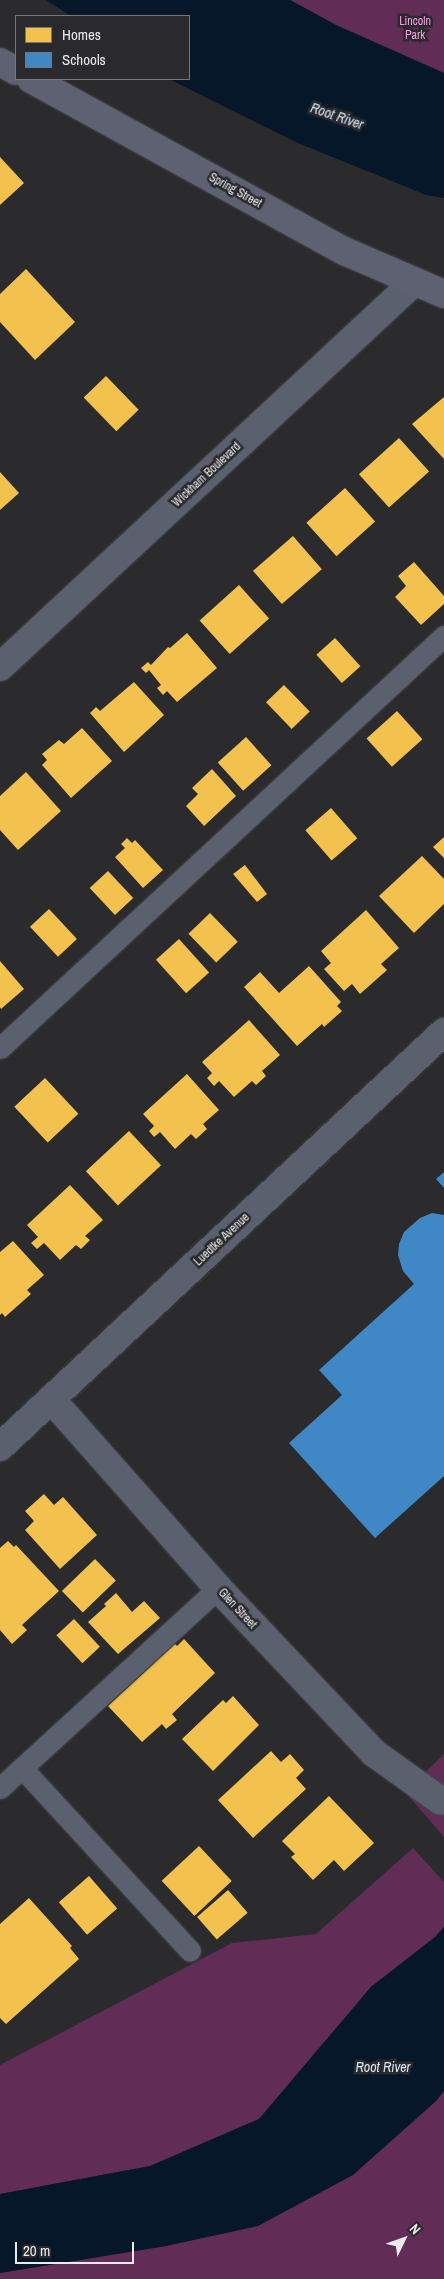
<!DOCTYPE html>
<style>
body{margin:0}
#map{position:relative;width:444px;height:2279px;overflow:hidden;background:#2b2a2d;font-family:"Archivo Narrow",sans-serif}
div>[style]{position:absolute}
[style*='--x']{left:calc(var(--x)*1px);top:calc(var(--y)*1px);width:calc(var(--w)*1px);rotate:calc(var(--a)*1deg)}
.green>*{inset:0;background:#612d57}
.water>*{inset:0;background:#051728}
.homes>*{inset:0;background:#f2c14e;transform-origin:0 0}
.schools>*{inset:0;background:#3f88c5}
.roads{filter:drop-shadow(0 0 1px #464647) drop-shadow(0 0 1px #464647)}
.lane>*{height:21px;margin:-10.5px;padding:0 10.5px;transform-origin:10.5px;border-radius:10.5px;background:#5b606e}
.street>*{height:28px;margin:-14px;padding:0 14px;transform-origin:14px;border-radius:14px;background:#5b606e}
.secondary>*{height:28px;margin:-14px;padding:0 14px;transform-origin:14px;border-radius:14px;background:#5d6172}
span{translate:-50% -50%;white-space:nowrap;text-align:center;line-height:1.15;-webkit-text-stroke:5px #2a292e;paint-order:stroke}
.park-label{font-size:12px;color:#fd9de9}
.street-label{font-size:12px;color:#eaeaec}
.water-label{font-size:14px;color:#d3e5f5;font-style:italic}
.legend{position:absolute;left:15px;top:15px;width:175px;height:65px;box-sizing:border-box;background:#2a292e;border:1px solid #77767a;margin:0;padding:6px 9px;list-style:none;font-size:15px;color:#eaeaec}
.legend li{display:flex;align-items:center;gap:10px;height:25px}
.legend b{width:25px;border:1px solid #77767a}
.north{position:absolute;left:379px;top:2214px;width:50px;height:50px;-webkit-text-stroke:4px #2a292e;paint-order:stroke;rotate:48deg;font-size:14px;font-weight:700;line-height:20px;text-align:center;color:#eaeaec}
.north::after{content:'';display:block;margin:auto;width:18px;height:22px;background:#eaeaec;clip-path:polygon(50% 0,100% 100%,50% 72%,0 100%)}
.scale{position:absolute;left:15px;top:2242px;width:119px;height:22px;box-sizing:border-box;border:2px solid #eaeaec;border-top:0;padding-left:6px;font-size:15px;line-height:18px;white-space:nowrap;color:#eaeaec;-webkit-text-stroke:4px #2a292e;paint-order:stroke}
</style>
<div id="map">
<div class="green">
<i style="clip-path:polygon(290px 0,444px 0,444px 73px,336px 25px)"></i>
<i style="clip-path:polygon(444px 1754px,444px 1837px,405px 1792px)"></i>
<i style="clip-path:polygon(413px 1848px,444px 1882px,444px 1927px,435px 1937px,371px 1987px,259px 2119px,150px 2166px,0 2194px,0 2065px,232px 1943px,316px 1934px)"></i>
<i style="clip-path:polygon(444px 2091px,444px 2279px,0 2279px,0 2273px,166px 2246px,435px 2102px)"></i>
</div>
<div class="water">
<i style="clip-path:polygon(46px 0,290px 0,336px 25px,444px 73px,444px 198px,426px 195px,298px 143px,169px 79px,189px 79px,189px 16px,71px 16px)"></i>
<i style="clip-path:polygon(444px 1927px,444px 2091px,435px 2102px,353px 2175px,258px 2226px,166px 2246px,0 2273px,0 2194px,150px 2166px,259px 2119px,371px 1987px,435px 1937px)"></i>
</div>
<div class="homes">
<i style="clip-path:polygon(0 157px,24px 183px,0 205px)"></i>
<i style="clip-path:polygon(26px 269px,75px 322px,35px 360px,0 322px,0 294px)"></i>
<i style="left:106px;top:376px;width:47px;height:31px;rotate:46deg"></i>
<i style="clip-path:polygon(444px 397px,444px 459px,412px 424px)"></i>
<i style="left:399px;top:438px;width:45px;height:54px;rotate:48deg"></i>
<i style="clip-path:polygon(0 472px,19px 493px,0 510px)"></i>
<i style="left:345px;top:488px;width:45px;height:52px;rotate:48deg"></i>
<i style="left:293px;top:536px;width:44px;height:53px;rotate:49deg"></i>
<i style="clip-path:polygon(414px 562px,444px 596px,444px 604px,421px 625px,395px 597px,406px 586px,398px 576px)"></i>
<i style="left:239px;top:585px;width:45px;height:53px;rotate:48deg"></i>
<i style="clip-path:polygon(187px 633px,217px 668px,177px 702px,167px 691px,163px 695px,157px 688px,161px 685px,149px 670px,146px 673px,141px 668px,148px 662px,151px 665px,168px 647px,170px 648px)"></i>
<i style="left:335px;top:638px;width:38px;height:25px;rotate:48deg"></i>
<i style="clip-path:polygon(134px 682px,164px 715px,124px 752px,90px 713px,96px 707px,100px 711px)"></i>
<i style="left:284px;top:685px;width:37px;height:25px;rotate:46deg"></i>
<i style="left:397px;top:711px;width:38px;height:41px;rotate:48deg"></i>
<i style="clip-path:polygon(82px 728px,112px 761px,71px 798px,42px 765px,47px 760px,42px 754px,59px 740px,64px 744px)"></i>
<i style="left:246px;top:737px;width:38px;height:38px;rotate:48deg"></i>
<i style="clip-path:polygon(212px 769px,236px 796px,204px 826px,186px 806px,198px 794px,192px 788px)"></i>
<i style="clip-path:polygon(26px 772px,61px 811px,18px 850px,0 830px,0 796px)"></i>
<i style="left:331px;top:808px;width:40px;height:34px;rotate:49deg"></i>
<i style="clip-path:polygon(444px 837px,444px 858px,433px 847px)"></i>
<i style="clip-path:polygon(127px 838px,132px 843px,135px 840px,163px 870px,143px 888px,115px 857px,125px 848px,121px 844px)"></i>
<i style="clip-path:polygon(422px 856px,444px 879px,444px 904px,414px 933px,379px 896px)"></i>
<i style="clip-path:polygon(245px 865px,267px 894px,257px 902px,233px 874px)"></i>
<i style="left:108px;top:871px;width:37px;height:25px;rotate:47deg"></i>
<i style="left:49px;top:909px;width:41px;height:26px;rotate:47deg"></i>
<i style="clip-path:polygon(366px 910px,399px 948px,381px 964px,387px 970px,360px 994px,352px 984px,344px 991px,324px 969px,331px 963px,321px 951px)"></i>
<i style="left:210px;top:913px;width:40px;height:30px;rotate:46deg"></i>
<i style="left:179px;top:939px;width:45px;height:31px;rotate:48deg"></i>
<i style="clip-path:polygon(0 961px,24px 989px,1px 1009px,0 1007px)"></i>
<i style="clip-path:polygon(309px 966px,341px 1002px,337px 1006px,342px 1011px,324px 1027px,322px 1024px,297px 1046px,244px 987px,260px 972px,279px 993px)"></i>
<i style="clip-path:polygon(249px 1020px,280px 1055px,262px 1071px,266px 1076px,256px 1085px,252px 1081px,234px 1097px,219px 1081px,214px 1086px,207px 1078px,212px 1073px,202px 1062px)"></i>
<i style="clip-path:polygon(187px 1074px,219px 1110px,203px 1124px,207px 1129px,196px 1139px,191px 1134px,175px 1149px,160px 1132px,154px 1137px,149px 1131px,154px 1126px,143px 1114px)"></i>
<i style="left:45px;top:1078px;width:49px;height:42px;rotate:47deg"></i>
<i style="left:129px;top:1131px;width:47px;height:59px;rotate:47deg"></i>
<i style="clip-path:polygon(70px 1185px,103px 1220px,85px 1236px,90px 1240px,81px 1249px,76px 1245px,60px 1260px,44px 1243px,37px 1249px,31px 1243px,38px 1237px,27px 1225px)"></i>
<i style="clip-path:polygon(13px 1241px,44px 1275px,27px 1290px,31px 1294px,5px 1317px,2px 1313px,0 1315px,0 1252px)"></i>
<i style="clip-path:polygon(44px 1494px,54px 1505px,63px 1497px,97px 1535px,60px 1569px,25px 1530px,34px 1521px,25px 1511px)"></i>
<i style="clip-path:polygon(8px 1541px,14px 1547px,16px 1545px,59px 1591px,22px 1625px,27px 1630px,12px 1644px,0 1630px,0 1548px)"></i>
<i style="left:95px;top:1559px;width:30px;height:46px;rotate:46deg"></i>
<i style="clip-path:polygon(116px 1593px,132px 1612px,144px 1601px,160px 1618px,118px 1654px,88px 1622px,106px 1606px,104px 1604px)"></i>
<i style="left:74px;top:1619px;width:38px;height:24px;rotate:47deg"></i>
<i style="clip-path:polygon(184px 1639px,215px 1673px,172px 1714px,177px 1720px,166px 1729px,162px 1724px,142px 1742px,108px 1706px,175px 1644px,177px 1646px)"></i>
<i style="clip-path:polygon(233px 1696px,259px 1725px,213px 1771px,182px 1739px,223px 1700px,226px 1703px)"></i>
<i style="clip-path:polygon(271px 1751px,281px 1762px,290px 1754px,304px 1770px,296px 1778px,306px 1789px,253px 1838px,218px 1800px)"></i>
<i style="clip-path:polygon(329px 1796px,374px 1843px,344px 1871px,334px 1860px,313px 1880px,291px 1857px,295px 1854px,282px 1841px)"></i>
<i style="left:199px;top:1846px;width:48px;height:51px;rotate:47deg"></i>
<i style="left:89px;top:1876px;width:43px;height:40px;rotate:49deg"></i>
<i style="left:228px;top:1890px;width:30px;height:41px;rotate:49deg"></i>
<i style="clip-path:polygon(29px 1898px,72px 1946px,70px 1948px,79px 1959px,6px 2024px,0 2018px,0 1924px)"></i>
</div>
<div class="schools">
<i style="clip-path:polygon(444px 1172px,444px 1188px,436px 1179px)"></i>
<i style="clip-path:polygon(432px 1213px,444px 1215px,444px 1476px,375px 1538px,289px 1443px,342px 1395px,319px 1370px,414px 1284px,403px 1271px,398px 1255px,399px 1244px,404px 1232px,420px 1218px)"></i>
</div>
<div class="roads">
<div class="lane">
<i style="--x:0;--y:1048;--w:606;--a:-42.86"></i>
<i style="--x:22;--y:1768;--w:248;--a:47.4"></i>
<i style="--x:0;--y:1788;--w:296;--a:-42.5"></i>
</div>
<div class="street">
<i style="--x:0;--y:667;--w:565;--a:-42.92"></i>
<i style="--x:51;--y:1399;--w:252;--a:48.5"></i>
<i style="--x:218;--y:1588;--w:227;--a:46.6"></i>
<i style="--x:374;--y:1753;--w:82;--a:35.6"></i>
<i style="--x:0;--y:1447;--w:608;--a:-43.07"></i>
</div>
<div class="secondary">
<i style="--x:0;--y:62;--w:18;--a:29"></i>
<i style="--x:31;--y:79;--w:357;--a:28.8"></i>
<i style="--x:344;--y:251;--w:109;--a:23.3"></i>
</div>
</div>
<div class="park-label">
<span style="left:415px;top:29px">Lincoln<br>Park</span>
</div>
<div class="street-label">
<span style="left:235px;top:191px;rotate:29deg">Spring Street</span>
<span style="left:207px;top:475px;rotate:-43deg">Wickham Boulevard</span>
<span style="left:222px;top:1240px;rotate:-43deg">Luedtke Avenue</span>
<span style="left:237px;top:1609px;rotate:47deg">Glen Street</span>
</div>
<div class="water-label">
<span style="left:337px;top:116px;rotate:19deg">Root River</span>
<span style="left:383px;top:2067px">Root River</span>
</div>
<ul class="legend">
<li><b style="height:14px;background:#f2c14e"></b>Homes</li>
<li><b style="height:14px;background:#3f88c5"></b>Schools</li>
</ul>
<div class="north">N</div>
<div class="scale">20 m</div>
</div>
